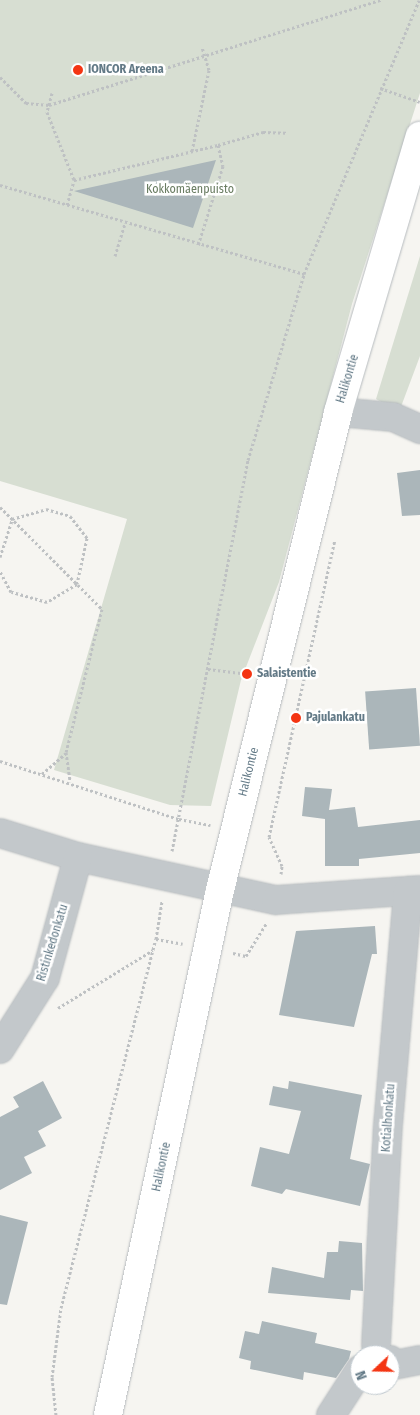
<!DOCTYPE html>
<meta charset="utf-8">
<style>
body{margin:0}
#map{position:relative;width:420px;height:1415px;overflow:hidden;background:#f6f5f1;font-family:"Fira Sans Condensed",sans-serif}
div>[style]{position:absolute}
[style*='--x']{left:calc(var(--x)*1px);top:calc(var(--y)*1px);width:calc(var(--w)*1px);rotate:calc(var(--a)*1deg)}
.green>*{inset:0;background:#d7ded2}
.building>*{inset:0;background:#abb6ba;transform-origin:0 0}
.path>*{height:3px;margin-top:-1.5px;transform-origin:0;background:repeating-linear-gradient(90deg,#bec1c3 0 2.5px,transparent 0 5px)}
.roads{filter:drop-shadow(0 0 1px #b6bbbe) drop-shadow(0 0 1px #b6bbbe)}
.minor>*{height:28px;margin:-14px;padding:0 14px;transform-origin:14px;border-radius:14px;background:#c3c8cb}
.major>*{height:28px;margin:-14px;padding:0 14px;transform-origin:14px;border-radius:14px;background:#fff}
.dots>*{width:14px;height:14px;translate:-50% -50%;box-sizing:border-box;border:2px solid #fff;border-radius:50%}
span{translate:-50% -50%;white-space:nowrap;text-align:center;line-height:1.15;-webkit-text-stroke:5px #fff;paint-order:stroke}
.poi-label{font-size:12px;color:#627986;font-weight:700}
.left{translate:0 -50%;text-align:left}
.park-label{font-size:12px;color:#697c61}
.street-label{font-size:12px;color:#627986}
.north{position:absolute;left:350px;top:1345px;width:50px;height:50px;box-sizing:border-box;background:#fff;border:1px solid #c0c9cf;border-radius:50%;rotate:249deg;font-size:14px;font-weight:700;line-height:20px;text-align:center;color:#627986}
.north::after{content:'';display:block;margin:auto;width:18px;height:22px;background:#f43513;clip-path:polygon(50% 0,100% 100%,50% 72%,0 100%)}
</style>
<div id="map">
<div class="green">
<i style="clip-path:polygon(0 0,420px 0,420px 93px,352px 304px,279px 582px,241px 680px,211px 806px,170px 805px,54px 770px,127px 519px,0 481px)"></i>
<i style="clip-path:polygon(420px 256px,420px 356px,399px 412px,376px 399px)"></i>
</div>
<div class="building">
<i style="clip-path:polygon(216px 160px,193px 228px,74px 191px)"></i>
<i style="clip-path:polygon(420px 470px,420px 515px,402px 516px,397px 473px)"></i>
<i style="left:416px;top:688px;width:58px;height:51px;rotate:86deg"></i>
<i style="clip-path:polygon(305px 787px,332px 789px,329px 810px,355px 807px,358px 827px,420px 820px,420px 853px,359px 859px,359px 866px,325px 866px,325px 819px,302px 816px)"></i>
<i style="clip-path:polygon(375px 926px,377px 954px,372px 954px,354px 1027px,279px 1015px,296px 931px)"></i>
<i style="clip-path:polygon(43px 1081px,62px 1118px,38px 1131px,46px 1146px,24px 1157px,32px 1173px,0 1190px,0 1117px,19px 1107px,13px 1097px)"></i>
<i style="clip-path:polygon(289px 1081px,362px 1095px,350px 1159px,370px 1164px,360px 1206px,286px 1189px,282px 1194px,251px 1186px,260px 1147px,289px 1154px,301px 1111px,269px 1105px,273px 1086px,288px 1089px)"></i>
<i style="clip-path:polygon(0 1215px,28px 1222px,7px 1305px,0 1304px)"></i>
<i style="clip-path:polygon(339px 1241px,362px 1243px,363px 1291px,351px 1290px,350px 1300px,268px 1293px,272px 1267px,324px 1278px,327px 1252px,338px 1252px)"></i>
<i style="clip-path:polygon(262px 1321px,317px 1333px,315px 1343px,351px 1351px,349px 1359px,336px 1378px,304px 1372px,303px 1380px,250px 1369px,251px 1361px,239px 1358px,245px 1331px,259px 1334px)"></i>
</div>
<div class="path">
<i style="--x:0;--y:77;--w:37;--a:45"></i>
<i style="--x:26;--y:103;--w:23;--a:5"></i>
<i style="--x:49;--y:105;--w:348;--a:-17.6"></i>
<i style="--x:380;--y:88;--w:42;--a:19.3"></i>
<i style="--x:52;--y:93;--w:20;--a:105"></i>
<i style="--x:47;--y:112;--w:73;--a:68.3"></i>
<i style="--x:218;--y:145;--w:47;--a:-16.1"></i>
<i style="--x:263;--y:132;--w:23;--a:2"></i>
<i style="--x:192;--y:151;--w:83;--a:-78.1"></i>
<i style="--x:209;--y:70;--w:24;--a:-107"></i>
<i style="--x:0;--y:185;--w:317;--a:16.3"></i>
<i style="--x:67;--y:205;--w:26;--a:-74"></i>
<i style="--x:74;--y:180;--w:148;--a:-13.7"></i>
<i style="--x:218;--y:145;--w:22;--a:77"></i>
<i style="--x:223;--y:166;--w:84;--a:107.4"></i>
<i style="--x:115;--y:256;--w:34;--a:-73"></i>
<i style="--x:0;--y:507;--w:144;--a:45"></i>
<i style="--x:102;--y:609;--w:147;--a:104.1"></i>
<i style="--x:66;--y:752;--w:30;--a:82"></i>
<i style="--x:0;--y:557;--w:40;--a:-72"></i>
<i style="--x:12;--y:519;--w:35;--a:-16"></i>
<i style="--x:46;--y:509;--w:25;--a:16"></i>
<i style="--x:70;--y:516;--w:28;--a:52"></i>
<i style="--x:87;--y:538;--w:47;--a:102.3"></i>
<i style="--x:77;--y:584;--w:35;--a:149"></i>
<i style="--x:47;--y:602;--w:37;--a:-164"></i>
<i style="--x:11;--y:592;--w:24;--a:-118"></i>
<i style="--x:208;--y:669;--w:39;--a:7"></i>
<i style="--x:0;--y:761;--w:188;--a:18"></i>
<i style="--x:179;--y:819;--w:32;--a:11"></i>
<i style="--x:42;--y:774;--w:32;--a:-41"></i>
<i style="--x:172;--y:851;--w:398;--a:-79"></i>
<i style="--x:248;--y:460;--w:194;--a:-73.2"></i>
<i style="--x:304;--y:274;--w:297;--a:-67.2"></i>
<i style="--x:281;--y:874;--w:8;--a:-83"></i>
<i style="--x:282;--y:866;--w:32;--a:-114"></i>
<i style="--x:269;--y:837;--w:304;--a:-77.5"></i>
<i style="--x:156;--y:939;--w:27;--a:10"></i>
<i style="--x:233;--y:953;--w:13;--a:13"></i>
<i style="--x:246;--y:956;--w:38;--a:-58"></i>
<i style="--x:58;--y:1008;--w:111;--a:-31.4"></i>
<i style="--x:56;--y:1415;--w:38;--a:-96"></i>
<i style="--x:52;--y:1377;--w:70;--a:-82.6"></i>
<i style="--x:61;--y:1308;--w:381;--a:-75.6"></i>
<i style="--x:156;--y:939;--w:38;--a:-81"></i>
</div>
<div class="roads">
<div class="minor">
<i style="--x:338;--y:412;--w:55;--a:5.2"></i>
<i style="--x:393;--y:417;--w:30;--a:24"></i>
<i style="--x:0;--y:833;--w:82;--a:17.1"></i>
<i style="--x:78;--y:857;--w:203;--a:12.3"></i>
<i style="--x:276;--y:900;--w:144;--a:-4"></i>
<i style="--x:0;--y:1049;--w:84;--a:-57.6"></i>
<i style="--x:45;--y:978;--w:125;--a:-74.7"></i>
<i style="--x:376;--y:1345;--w:220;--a:-86.9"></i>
<i style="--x:388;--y:1125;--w:235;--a:-85.1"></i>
<i style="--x:390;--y:1360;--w:6;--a:51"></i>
<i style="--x:394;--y:1365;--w:26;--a:-11"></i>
<i style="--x:331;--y:1415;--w:54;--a:-57.2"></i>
</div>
<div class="major">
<i style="--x:108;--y:1415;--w:537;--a:-77.96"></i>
<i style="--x:220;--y:890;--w:492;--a:-76.1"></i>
<i style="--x:338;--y:412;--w:288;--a:-73.5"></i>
</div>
</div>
<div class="dots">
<i style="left:78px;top:70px;background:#f43513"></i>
<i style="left:247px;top:674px;background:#f43513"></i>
<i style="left:296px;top:718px;background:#f43513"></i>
</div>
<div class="poi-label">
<span class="left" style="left:88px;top:70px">IONCOR Areena</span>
<span class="left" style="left:257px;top:674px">Salaistentie</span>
<span class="left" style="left:306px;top:718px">Pajulankatu</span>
</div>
<div class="park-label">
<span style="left:190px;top:190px">Kokkomäenpuisto</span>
</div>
<div class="street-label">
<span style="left:348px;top:379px;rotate:-73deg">Halikontie</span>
<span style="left:249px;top:772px;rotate:-76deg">Halikontie</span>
<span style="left:53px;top:943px;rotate:-73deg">Ristinkedonkatu</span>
<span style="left:389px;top:1118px;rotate:-86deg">Kotialhonkatu</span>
<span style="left:162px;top:1167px;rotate:-78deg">Halikontie</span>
</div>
<div class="north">N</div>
</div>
